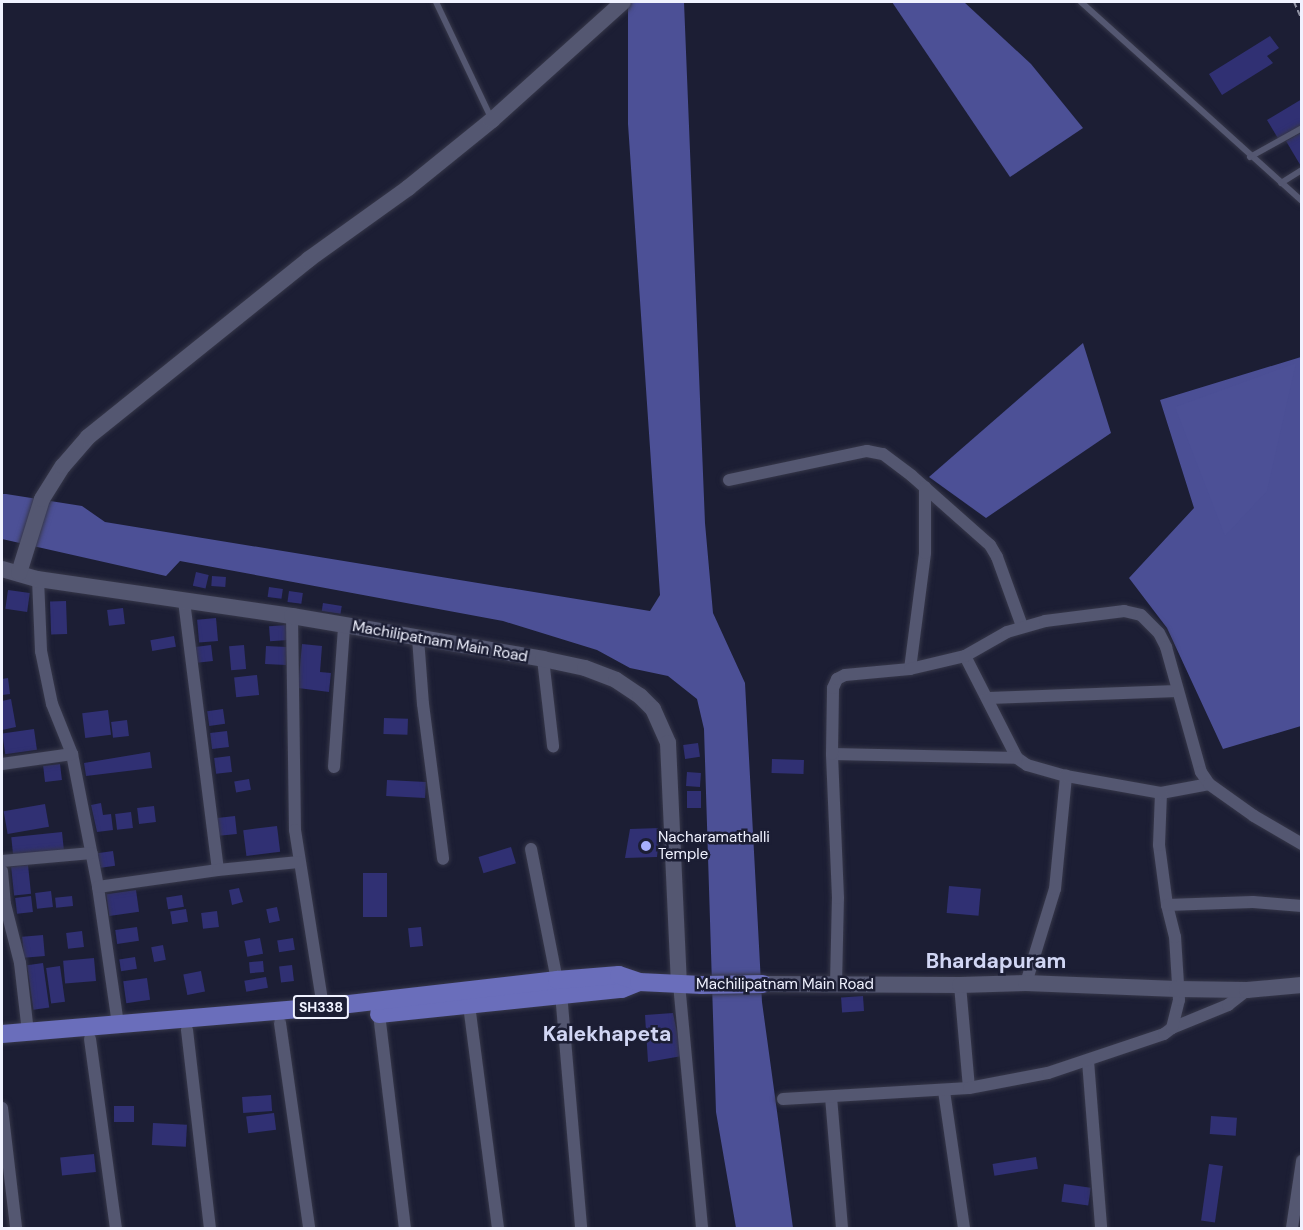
<!DOCTYPE html>
<style>
body{margin:0}
#map{position:relative;width:1303px;height:1230px;overflow:hidden;background:#1c1e34;font-family:"DM Sans",sans-serif}
div>[style]{position:absolute}
[style*='--x']{left:calc(var(--x)*1px);top:calc(var(--y)*1px);width:calc(var(--w)*1px);rotate:calc(var(--a)*1deg)}
.forest>*{inset:0;background:#4b4f95}
.water>*{inset:0;background:#4c5096}
.building>*{inset:0;background:#303073;transform-origin:0 0}
.path>*{height:2px;margin-top:-1px;transform-origin:0;background:repeating-linear-gradient(90deg,#9092a3 0 6px,transparent 0 9px)}
.roads{filter:drop-shadow(0 0 2px #363749) drop-shadow(0 0 2px #363749)}
.lane>*{height:6px;margin:-3px;padding:0 3px;transform-origin:3px;border-radius:3px;background:#545771}
.street>*{height:12px;margin:-6px;padding:0 6px;transform-origin:6px;border-radius:6px;background:#545771}
.secondary>*{height:16px;margin:-8px;padding:0 8px;transform-origin:8px;border-radius:8px;background:#545771}
.primary>*{height:18px;margin:-9px;padding:0 9px;transform-origin:9px;border-radius:9px;background:#6a6ebb}
.dots>*{width:16px;height:16px;translate:-50% -50%;box-sizing:border-box;border:3px solid #1c1e34;border-radius:50%}
span{translate:-50% -50%;white-space:nowrap;text-align:center;line-height:1.15;-webkit-text-stroke:5px #1c1e34;paint-order:stroke}
.shield-label span{padding:2px 4px;background:#1c1e34;border:2px solid;border-radius:4px;-webkit-text-stroke-width:0}
.shield-label{font-size:14px;color:#f0f2ff;font-weight:700}
.street-label{font-size:15px;color:#f0f2ff}
.poi-label{font-size:15px;color:#f0f2ff}
.left{translate:0 -50%;text-align:left}
.district-label{font-size:21px;color:#d1d6f4;font-weight:700}
.frame{position:absolute;inset:0;border:3px solid #f0f2ff;pointer-events:none}
</style>
<div id="map">
<div class="forest">
<i style="clip-path:polygon(1301px 357px,1301px 726px,1223px 749px,1167px 628px,1129px 578px,1194px 508px,1160px 400px)"></i>
</div>
<div class="water">
<i style="clip-path:polygon(628px 2px,684px 2px,705px 523px,713px 613px,745px 683px,762px 1002px,793px 1228px,736px 1228px,716px 1112px,704px 729px,697px 699px,668px 676px,630px 668px,597px 650px,503px 621px,180px 561px,166px 576px,2px 539px,2px 494px,6px 494px,82px 506px,105px 522px,650px 611px,660px 595px,628px 124px)"></i>
<i style="clip-path:polygon(892px 2px,964px 2px,1031px 64px,1083px 128px,1010px 177px)"></i>
<i style="clip-path:polygon(1083px 343px,1111px 433px,986px 518px,929px 477px)"></i>
<i style="clip-path:polygon(1296px 363px,1267px 491px,1225px 536px,1175px 407px)"></i>
</div>
<div class="building">
<i style="clip-path:polygon(1270px 36px,1279px 48px,1267px 56px,1273px 63px,1222px 95px,1209px 74px)"></i>
<i style="clip-path:polygon(1302px 99px,1302px 126px,1279px 140px,1267px 120px)"></i>
<i style="clip-path:polygon(1302px 132px,1302px 168px,1286px 141px)"></i>
<i style="left:196px;top:572px;width:13px;height:14px;rotate:13deg"></i>
<i style="left:212px;top:576px;width:14px;height:10px;rotate:4deg"></i>
<i style="left:269px;top:587px;width:14px;height:10px;rotate:8deg"></i>
<i style="left:8px;top:590px;width:22px;height:19px;rotate:8deg"></i>
<i style="left:289px;top:591px;width:14px;height:11px;rotate:8deg"></i>
<i style="left:66px;top:601px;width:33px;height:16px;rotate:88deg"></i>
<i style="left:323px;top:603px;width:19px;height:8px;rotate:9deg"></i>
<i style="left:123px;top:608px;width:16px;height:16px;rotate:83deg"></i>
<i style="left:216px;top:618px;width:23px;height:19px;rotate:85deg"></i>
<i style="left:287px;top:625px;width:15px;height:18px;rotate:86deg"></i>
<i style="left:174px;top:636px;width:11px;height:24px;rotate:80deg"></i>
<i style="clip-path:polygon(302px 644px,322px 646px,320px 672px,331px 673px,329px 692px,298px 688px)"></i>
<i style="left:211px;top:645px;width:16px;height:16px;rotate:83deg"></i>
<i style="left:244px;top:645px;width:24px;height:15px;rotate:85deg"></i>
<i style="left:266px;top:646px;width:21px;height:18px;rotate:3deg"></i>
<i style="left:257px;top:675px;width:20px;height:23px;rotate:84deg"></i>
<i style="clip-path:polygon(8px 678px,10px 694px,2px 695px,2px 679px)"></i>
<i style="clip-path:polygon(11px 699px,16px 727px,2px 730px,2px 701px)"></i>
<i style="left:223px;top:709px;width:15px;height:16px;rotate:82deg"></i>
<i style="left:108px;top:710px;width:25px;height:26px;rotate:83deg"></i>
<i style="left:384px;top:718px;width:24px;height:16px;rotate:2deg"></i>
<i style="left:127px;top:720px;width:16px;height:16px;rotate:83deg"></i>
<i style="left:34px;top:729px;width:21px;height:32px;rotate:82deg"></i>
<i style="left:227px;top:731px;width:16px;height:17px;rotate:83deg"></i>
<i style="left:698px;top:743px;width:14px;height:15px;rotate:82deg"></i>
<i style="clip-path:polygon(150px 752px,152px 768px,86px 776px,84px 763px)"></i>
<i style="left:230px;top:756px;width:16px;height:16px;rotate:83deg"></i>
<i style="left:772px;top:759px;width:32px;height:14px;rotate:2deg"></i>
<i style="left:60px;top:764px;width:16px;height:17px;rotate:83deg"></i>
<i style="left:687px;top:772px;width:14px;height:14px;rotate:4deg"></i>
<i style="left:249px;top:779px;width:11px;height:15px;rotate:80deg"></i>
<i style="left:387px;top:780px;width:39px;height:16px;rotate:3deg"></i>
<i style="left:687px;top:791px;width:14px;height:17px"></i>
<i style="clip-path:polygon(101px 803px,103px 815px,111px 814px,113px 830px,97px 832px,91px 805px)"></i>
<i style="left:45px;top:804px;width:23px;height:42px;rotate:80deg"></i>
<i style="left:154px;top:806px;width:16px;height:17px;rotate:83deg"></i>
<i style="left:131px;top:812px;width:16px;height:16px;rotate:83deg"></i>
<i style="left:235px;top:816px;width:18px;height:18px;rotate:84deg"></i>
<i style="left:277px;top:826px;width:26px;height:34px;rotate:83deg"></i>
<i style="clip-path:polygon(660px 828px,657px 857px,625px 858px,630px 829px)"></i>
<i style="left:62px;top:832px;width:19px;height:51px;rotate:84deg"></i>
<i style="left:511px;top:847px;width:17px;height:34px;rotate:73deg"></i>
<i style="left:113px;top:851px;width:15px;height:16px;rotate:82deg"></i>
<i style="left:28px;top:865px;width:29px;height:17px;rotate:84deg"></i>
<i style="left:363px;top:873px;width:24px;height:44px"></i>
<i style="left:949px;top:886px;width:32px;height:27px;rotate:5deg"></i>
<i style="clip-path:polygon(239px 888px,243px 902px,232px 905px,229px 890px)"></i>
<i style="left:136px;top:890px;width:22px;height:30px;rotate:82deg"></i>
<i style="left:51px;top:891px;width:16px;height:16px;rotate:83deg"></i>
<i style="left:182px;top:895px;width:12px;height:16px;rotate:81deg"></i>
<i style="left:31px;top:896px;width:16px;height:16px;rotate:83deg"></i>
<i style="left:72px;top:896px;width:10px;height:17px;rotate:84deg"></i>
<i style="left:277px;top:907px;width:14px;height:11px;rotate:78deg"></i>
<i style="left:186px;top:909px;width:13px;height:16px;rotate:81deg"></i>
<i style="left:217px;top:911px;width:16px;height:16px;rotate:83deg"></i>
<i style="left:137px;top:927px;width:14px;height:22px;rotate:82deg"></i>
<i style="left:421px;top:927px;width:19px;height:13px;rotate:84deg"></i>
<i style="left:82px;top:931px;width:16px;height:16px;rotate:83deg"></i>
<i style="left:43px;top:935px;width:21px;height:21px;rotate:85deg"></i>
<i style="left:260px;top:938px;width:16px;height:16px;rotate:79deg"></i>
<i style="left:293px;top:938px;width:12px;height:16px;rotate:81deg"></i>
<i style="left:163px;top:945px;width:15px;height:12px;rotate:79deg"></i>
<i style="left:135px;top:957px;width:12px;height:16px;rotate:81deg"></i>
<i style="left:94px;top:958px;width:23px;height:31px;rotate:85deg"></i>
<i style="left:263px;top:961px;width:11px;height:14px;rotate:85deg"></i>
<i style="left:43px;top:963px;width:45px;height:16px;rotate:82deg"></i>
<i style="left:292px;top:965px;width:16px;height:13px;rotate:83deg"></i>
<i style="left:60px;top:966px;width:36px;height:14px;rotate:82deg"></i>
<i style="left:201px;top:971px;width:21px;height:18px;rotate:79deg"></i>
<i style="left:266px;top:977px;width:11px;height:22px;rotate:80deg"></i>
<i style="left:147px;top:978px;width:22px;height:24px;rotate:82deg"></i>
<i style="left:863px;top:996px;width:15px;height:22px;rotate:86deg"></i>
<i style="clip-path:polygon(673px 1013px,682px 1056px,648px 1062px,645px 1015px)"></i>
<i style="left:271px;top:1095px;width:16px;height:29px;rotate:86deg"></i>
<i style="left:114px;top:1106px;width:20px;height:16px"></i>
<i style="left:274px;top:1113px;width:17px;height:28px;rotate:83deg"></i>
<i style="left:1211px;top:1116px;width:26px;height:18px;rotate:4deg"></i>
<i style="left:153px;top:1123px;width:34px;height:22px;rotate:3deg"></i>
<i style="left:94px;top:1154px;width:18px;height:34px;rotate:84deg"></i>
<i style="left:1036px;top:1157px;width:12px;height:44px;rotate:81deg"></i>
<i style="left:1209px;top:1164px;width:14px;height:57px;rotate:8deg"></i>
<i style="left:1064px;top:1184px;width:27px;height:18px;rotate:8deg"></i>
</div>
<div class="path">
<i style="--x:1294;--y:2;--w:20;--a:66"></i>
</div>
<div class="roads">
<div class="lane">
<i style="--x:436;--y:2;--w:131;--a:64.6"></i>
<i style="--x:1081;--y:2;--w:297;--a:42"></i>
<i style="--x:1250;--y:157;--w:60;--a:-29.1"></i>
<i style="--x:1281;--y:183;--w:25;--a:-32"></i>
</div>
<div class="street">
<i style="--x:729;--y:480;--w:141;--a:-11.9"></i>
<i style="--x:867;--y:451;--w:16;--a:11"></i>
<i style="--x:883;--y:454;--w:36;--a:37"></i>
<i style="--x:912;--y:476;--w:104;--a:41.5"></i>
<i style="--x:990;--y:545;--w:14;--a:60"></i>
<i style="--x:997;--y:557;--w:73;--a:70.1"></i>
<i style="--x:38;--y:579;--w:72;--a:87.6"></i>
<i style="--x:41;--y:651;--w:54;--a:78.3"></i>
<i style="--x:52;--y:704;--w:54;--a:68.2"></i>
<i style="--x:72;--y:754;--w:136;--a:78.9"></i>
<i style="--x:98;--y:887;--w:138;--a:81.7"></i>
<i style="--x:184;--y:601;--w:271;--a:82.8"></i>
<i style="--x:292;--y:616;--w:214;--a:89.2"></i>
<i style="--x:295;--y:830;--w:179;--a:81"></i>
<i style="--x:418;--y:638;--w:66;--a:85.7"></i>
<i style="--x:423;--y:704;--w:156;--a:82.6"></i>
<i style="--x:965;--y:656;--w:114;--a:63"></i>
<i style="--x:1017;--y:758;--w:12;--a:35"></i>
<i style="--x:1027;--y:765;--w:41;--a:15.8"></i>
<i style="--x:543;--y:659;--w:88;--a:83.4"></i>
<i style="--x:910;--y:669;--w:117;--a:-82.6"></i>
<i style="--x:925;--y:553;--w:66;--a:-90"></i>
<i style="--x:988;--y:698;--w:190;--a:-2.1"></i>
<i style="--x:832;--y:754;--w:185;--a:1.2"></i>
<i style="--x:2;--y:764;--w:71;--a:-8.1"></i>
<i style="--x:334;--y:767;--w:141;--a:-85.9"></i>
<i style="--x:531;--y:849;--w:134;--a:78.8"></i>
<i style="--x:2;--y:861;--w:90;--a:-5.1"></i>
<i style="--x:2;--y:871;--w:33;--a:85"></i>
<i style="--x:98;--y:887;--w:121;--a:-8.1"></i>
<i style="--x:218;--y:870;--w:81;--a:-5.6"></i>
<i style="--x:2;--y:904;--w:3;--a:0"></i>
<i style="--x:5;--y:904;--w:61;--a:75.7"></i>
<i style="--x:20;--y:963;--w:69;--a:83.4"></i>
<i style="--x:1167;--y:905;--w:61;--a:-97.6"></i>
<i style="--x:1159;--y:845;--w:52;--a:-87.8"></i>
<i style="--x:1161;--y:793;--w:49;--a:-10.6"></i>
<i style="--x:1026;--y:983;--w:98;--a:-72.9"></i>
<i style="--x:1055;--y:889;--w:114;--a:-84.4"></i>
<i style="--x:1066;--y:776;--w:97;--a:10.1"></i>
<i style="--x:679;--y:984;--w:245;--a:84.6"></i>
<i style="--x:836;--y:984;--w:86;--a:-88.7"></i>
<i style="--x:838;--y:898;--w:144;--a:-92.4"></i>
<i style="--x:832;--y:754;--w:66;--a:-89.1"></i>
<i style="--x:833;--y:688;--w:10;--a:-66"></i>
<i style="--x:837;--y:679;--w:9;--a:-27"></i>
<i style="--x:845;--y:675;--w:65;--a:-5.3"></i>
<i style="--x:910;--y:669;--w:57;--a:-13.3"></i>
<i style="--x:965;--y:656;--w:48;--a:-29.7"></i>
<i style="--x:1007;--y:632;--w:40;--a:-16"></i>
<i style="--x:1045;--y:621;--w:80;--a:-7.2"></i>
<i style="--x:1124;--y:611;--w:17;--a:13"></i>
<i style="--x:1141;--y:615;--w:25;--a:45"></i>
<i style="--x:1159;--y:633;--w:16;--a:63"></i>
<i style="--x:1166;--y:647;--w:130;--a:74.4"></i>
<i style="--x:1201;--y:772;--w:14;--a:56"></i>
<i style="--x:1209;--y:784;--w:55;--a:35.4"></i>
<i style="--x:1254;--y:816;--w:56;--a:30.3"></i>
<i style="--x:960;--y:985;--w:103;--a:85"></i>
<i style="--x:561;--y:993;--w:236;--a:85.1"></i>
<i style="--x:469;--y:1005;--w:225;--a:82.6"></i>
<i style="--x:379;--y:1014;--w:216;--a:83.1"></i>
<i style="--x:280;--y:1023;--w:207;--a:81.9"></i>
<i style="--x:1172;--y:1028;--w:61;--a:-22.3"></i>
<i style="--x:1228;--y:1005;--w:24;--a:-38"></i>
<i style="--x:187;--y:1030;--w:199;--a:83.4"></i>
<i style="--x:90;--y:1039;--w:191;--a:82.2"></i>
<i style="--x:1088;--y:1061;--w:168;--a:85.5"></i>
<i style="--x:944;--y:1091;--w:138;--a:81.7"></i>
<i style="--x:831;--y:1097;--w:131;--a:85.2"></i>
<i style="--x:783;--y:1099;--w:186;--a:-3.4"></i>
<i style="--x:969;--y:1088;--w:80;--a:-10.8"></i>
<i style="--x:1048;--y:1073;--w:122;--a:-18.6"></i>
<i style="--x:1164;--y:1034;--w:10;--a:-37"></i>
<i style="--x:1172;--y:1028;--w:29;--a:-76"></i>
<i style="--x:1179;--y:1000;--w:63;--a:-93.6"></i>
<i style="--x:1175;--y:937;--w:33;--a:-104"></i>
<i style="--x:1167;--y:905;--w:86;--a:-2"></i>
<i style="--x:1253;--y:902;--w:49;--a:4.7"></i>
<i style="--x:2;--y:1108;--w:121;--a:83.3"></i>
<i style="--x:1292;--y:1228;--w:68;--a:-81.5"></i>
</div>
<div class="secondary">
<i style="--x:2;--y:569;--w:37;--a:16"></i>
<i style="--x:38;--y:579;--w:257;--a:8.3"></i>
<i style="--x:292;--y:616;--w:255;--a:9.7"></i>
<i style="--x:543;--y:659;--w:43;--a:12.1"></i>
<i style="--x:585;--y:668;--w:33;--a:21"></i>
<i style="--x:616;--y:680;--w:29;--a:34"></i>
<i style="--x:640;--y:696;--w:18;--a:45"></i>
<i style="--x:653;--y:709;--w:37;--a:66"></i>
<i style="--x:668;--y:743;--w:241;--a:87.4"></i>
<i style="--x:19;--y:573;--w:77;--a:-72.7"></i>
<i style="--x:42;--y:499;--w:39;--a:-58"></i>
<i style="--x:63;--y:466;--w:38;--a:-49"></i>
<i style="--x:88;--y:437;--w:284;--a:-38.8"></i>
<i style="--x:309;--y:259;--w:122;--a:-35.6"></i>
<i style="--x:408;--y:188;--w:108;--a:-39"></i>
<i style="--x:492;--y:120;--w:176;--a:-42"></i>
<i style="--x:763;--y:984;--w:197;--a:0.3"></i>
<i style="--x:960;--y:985;--w:66;--a:-1.7"></i>
<i style="--x:1026;--y:983;--w:151;--a:2.3"></i>
<i style="--x:1177;--y:989;--w:70;--a:0.8"></i>
<i style="--x:1247;--y:990;--w:55;--a:-5.2"></i>
</div>
<div class="primary">
<i style="--x:379;--y:1014;--w:244;--a:-5.9"></i>
<i style="--x:622;--y:989;--w:18;--a:-22"></i>
<i style="--x:2;--y:1034;--w:322;--a:-4.8"></i>
<i style="--x:323;--y:1007;--w:236;--a:-6.6"></i>
<i style="--x:557;--y:980;--w:62;--a:-4.6"></i>
<i style="--x:619;--y:975;--w:21;--a:19"></i>
<i style="--x:639;--y:982;--w:63;--a:2.7"></i>
<i style="--x:702;--y:985;--w:61;--a:-0.9"></i>
</div>
</div>
<div class="dots">
<i style="left:646px;top:846px;background:#a8b0fc"></i>
</div>
<div class="shield-label">
<span style="left:321px;top:1007px">SH338</span>
</div>
<div class="street-label">
<span style="left:440px;top:642px;rotate:10deg">Machilipatnam Main Road</span>
<span style="left:785px;top:985px">Machilipatnam Main Road</span>
</div>
<div class="poi-label">
<span class="left" style="left:658px;top:846px">Nacharamathalli<br>Temple</span>
</div>
<div class="district-label">
<span style="left:996px;top:961px">Bhardapuram</span>
<span style="left:607px;top:1034px">Kalekhapeta</span>
</div>
<div class="frame"></div>
</div>
